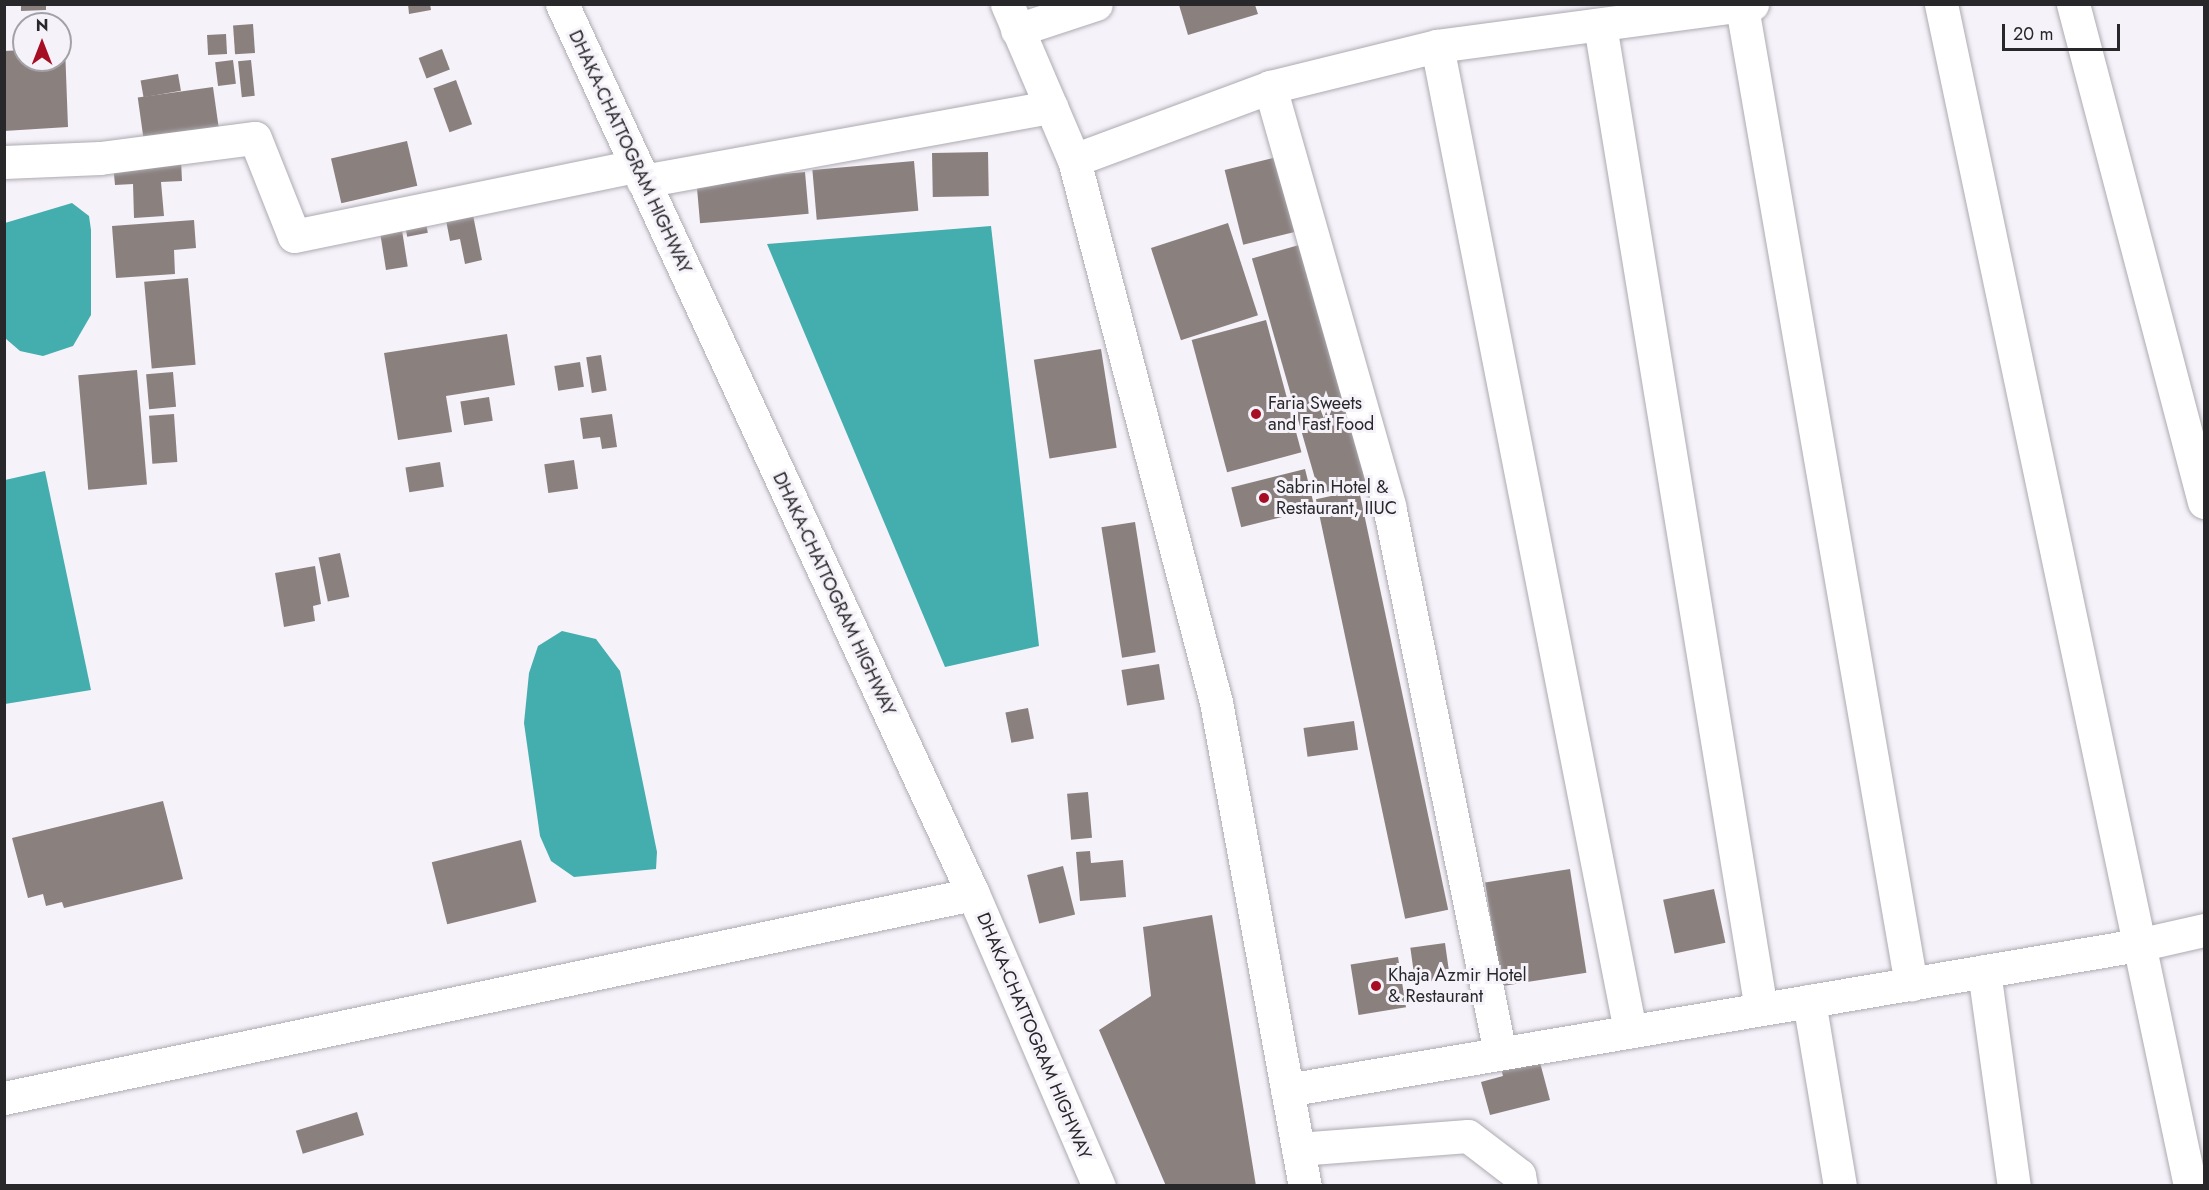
<!DOCTYPE html>
<style>
body{margin:0}
#map{position:relative;width:2209px;height:1190px;overflow:hidden;background:#f6f2f9;font-family:Jost,sans-serif}
div>[style]{position:absolute}
[style*='--x']{left:calc(var(--x)*1px);top:calc(var(--y)*1px);width:calc(var(--w)*1px);rotate:calc(var(--a)*1deg)}
.water>*{inset:0;background:#44adae}
.building>*{inset:0;background:#8a817f;transform-origin:0 0}
.roads{filter:drop-shadow(0 0 2px #adaab1) drop-shadow(0 0 2px #adaab1)}
.minor>*{height:33px;margin:-16.5px;padding:0 16.5px;transform-origin:16.5px;border-radius:16.5px;background:#fff}
.highway>*{height:33px;margin:-16.5px;padding:0 16.5px;transform-origin:16.5px;border-radius:16.5px;background:#fff}
.dots>*{width:16px;height:16px;translate:-50% -50%;box-sizing:border-box;border:3px solid #f6f2f9;border-radius:50%}
span{translate:-50% -50%;white-space:nowrap;text-align:center;line-height:1.15;-webkit-text-stroke:6px #f6f2f9;paint-order:stroke}
.street-label{font-size:18px;color:#28272a}
.poi-label{font-size:18px;color:#28272a}
.left{translate:0 -50%;text-align:left}
.frame{position:absolute;inset:0;border:6px solid #28272a;pointer-events:none}
.north{position:absolute;left:12px;top:12px;width:60px;height:60px;box-sizing:border-box;background:#f6f2f9;border:2px solid #a4a1a6;border-radius:50%;rotate:0deg;font-size:16px;font-weight:700;line-height:24px;text-align:center;color:#28272a}
.north::after{content:'';display:block;margin:auto;width:21px;height:27px;background:#a60e24;clip-path:polygon(50% 0,100% 100%,50% 72%,0 100%)}
.scale{position:absolute;left:2002px;top:24px;width:118px;height:27px;box-sizing:border-box;border:3px solid #28272a;border-top:0;padding-left:8px;font-size:18px;line-height:21px;white-space:nowrap;color:#28272a;-webkit-text-stroke:4px #f6f2f9;paint-order:stroke}
</style>
<div id="map">
<div class="water">
<i style="clip-path:polygon(72px 203px,89px 216px,91px 230px,91px 315px,73px 346px,43px 356px,20px 351px,5px 338px,5px 223px)"></i>
<i style="clip-path:polygon(991px 226px,1039px 646px,945px 667px,767px 244px)"></i>
<i style="clip-path:polygon(45px 471px,91px 690px,5px 704px,5px 480px)"></i>
<i style="clip-path:polygon(562px 631px,596px 639px,620px 671px,657px 852px,656px 869px,574px 877px,551px 861px,540px 836px,524px 723px,529px 673px,538px 646px)"></i>
</div>
<div class="building">
<i style="clip-path:polygon(21px 4px,46px 4px,46px 10px,21px 11px)"></i>
<i style="clip-path:polygon(408px 4px,430px 4px,431px 10px,409px 14px)"></i>
<i style="clip-path:polygon(1179px 5px,1255px 5px,1258px 14px,1188px 35px)"></i>
<i style="left:253px;top:24px;width:29px;height:20px;rotate:86deg"></i>
<i style="left:226px;top:34px;width:20px;height:19px;rotate:87deg"></i>
<i style="clip-path:polygon(60px 47px,65px 47px,68px 127px,4px 131px,4px 51px,24px 50px,24px 60px,60px 60px)"></i>
<i style="left:442px;top:49px;width:22px;height:25px;rotate:69deg"></i>
<i style="left:233px;top:60px;width:24px;height:18px;rotate:83deg"></i>
<i style="left:251px;top:60px;width:36px;height:13px;rotate:84deg"></i>
<i style="left:178px;top:74px;width:17px;height:38px;rotate:80deg"></i>
<i style="left:456px;top:80px;width:47px;height:24px;rotate:70deg"></i>
<i style="left:213px;top:87px;width:48px;height:76px;rotate:82deg"></i>
<i style="left:407px;top:141px;width:46px;height:78px;rotate:77deg"></i>
<i style="left:988px;top:152px;width:44px;height:56px;rotate:89deg"></i>
<i style="left:1277px;top:157px;width:77px;height:54px;rotate:76deg"></i>
<i style="clip-path:polygon(181px 160px,182px 181px,161px 182px,164px 216px,134px 218px,133px 184px,115px 185px,113px 164px)"></i>
<i style="left:914px;top:161px;width:50px;height:102px;rotate:85deg"></i>
<i style="left:805px;top:172px;width:42px;height:109px;rotate:85deg"></i>
<i style="clip-path:polygon(472px 210px,482px 260px,465px 264px,460px 239px,450px 241px,445px 215px)"></i>
<i style="left:425px;top:218px;width:15px;height:21px;rotate:79deg"></i>
<i style="clip-path:polygon(194px 220px,196px 248px,174px 250px,175px 274px,116px 278px,112px 226px)"></i>
<i style="left:1228px;top:223px;width:97px;height:81px;rotate:72deg"></i>
<i style="left:401px;top:224px;width:43px;height:22px;rotate:81deg"></i>
<i style="left:1299px;top:245px;width:245px;height:49px;rotate:74deg"></i>
<i style="left:188px;top:278px;width:87px;height:44px;rotate:85deg"></i>
<i style="left:1266px;top:320px;width:137px;height:77px;rotate:75deg"></i>
<i style="clip-path:polygon(507px 334px,515px 385px,446px 396px,452px 432px,398px 440px,384px 353px)"></i>
<i style="left:1101px;top:349px;width:100px;height:68px;rotate:81deg"></i>
<i style="left:601px;top:355px;width:36px;height:15px;rotate:81deg"></i>
<i style="left:580px;top:362px;width:25px;height:26px;rotate:81deg"></i>
<i style="left:137px;top:370px;width:115px;height:59px;rotate:85deg"></i>
<i style="left:173px;top:372px;width:35px;height:27px;rotate:85deg"></i>
<i style="left:489px;top:397px;width:24px;height:29px;rotate:81deg"></i>
<i style="left:174px;top:414px;width:48px;height:25px;rotate:86deg"></i>
<i style="clip-path:polygon(612px 414px,617px 447px,602px 449px,600px 437px,583px 439px,580px 418px)"></i>
<i style="left:574px;top:460px;width:29px;height:30px;rotate:82deg"></i>
<i style="left:440px;top:462px;width:25px;height:35px;rotate:81deg"></i>
<i style="left:1305px;top:469px;width:41px;height:76px;rotate:76deg"></i>
<i style="left:1359px;top:490px;width:429px;height:44px;rotate:78deg"></i>
<i style="left:1135px;top:522px;width:132px;height:34px;rotate:81deg"></i>
<i style="left:340px;top:553px;width:45px;height:22px;rotate:78deg"></i>
<i style="clip-path:polygon(315px 566px,321px 604px,313px 606px,315px 621px,284px 627px,275px 573px)"></i>
<i style="left:1159px;top:664px;width:36px;height:38px;rotate:81deg"></i>
<i style="left:1028px;top:708px;width:31px;height:23px;rotate:79deg"></i>
<i style="left:1354px;top:721px;width:29px;height:51px;rotate:82deg"></i>
<i style="left:1088px;top:792px;width:46px;height:21px;rotate:85deg"></i>
<i style="clip-path:polygon(163px 801px,183px 879px,64px 908px,62px 902px,46px 906px,43px 894px,28px 898px,12px 838px)"></i>
<i style="left:521px;top:840px;width:64px;height:92px;rotate:76deg"></i>
<i style="clip-path:polygon(1090px 851px,1091px 863px,1123px 860px,1126px 897px,1080px 901px,1076px 852px)"></i>
<i style="left:1063px;top:866px;width:50px;height:37px;rotate:76deg"></i>
<i style="left:1570px;top:869px;width:105px;height:86px;rotate:81deg"></i>
<i style="left:1714px;top:889px;width:55px;height:52px;rotate:78deg"></i>
<i style="clip-path:polygon(1212px 915px,1256px 1186px,1166px 1186px,1099px 1030px,1151px 996px,1143px 927px)"></i>
<i style="left:1445px;top:943px;width:36px;height:35px;rotate:82deg"></i>
<i style="left:1398px;top:957px;width:51px;height:48px;rotate:81deg"></i>
<i style="clip-path:polygon(1538px 1055px,1550px 1100px,1490px 1115px,1481px 1082px,1503px 1076px,1500px 1065px)"></i>
<i style="left:357px;top:1112px;width:24px;height:64px;rotate:73deg"></i>
</div>
<div class="roads">
<div class="minor">
<i style="--x:1941;--y:4;--w:1208;--a:78.1"></i>
<i style="--x:2073;--y:4;--w:515;--a:75.26"></i>
<i style="--x:1742;--y:7;--w:992;--a:80.19"></i>
<i style="--x:1600;--y:25;--w:997;--a:80.71"></i>
<i style="--x:1017;--y:30;--w:83;--a:-18.2"></i>
<i style="--x:1437;--y:46;--w:1004;--a:78.91"></i>
<i style="--x:1270;--y:87;--w:172;--a:-13.8"></i>
<i style="--x:1437;--y:46;--w:318;--a:-7.6"></i>
<i style="--x:1074;--y:160;--w:209;--a:-20.4"></i>
<i style="--x:1270;--y:87;--w:436;--a:74.1"></i>
<i style="--x:1389;--y:506;--w:558;--a:78.53"></i>
<i style="--x:4;--y:162;--w:96;--a:-2.4"></i>
<i style="--x:100;--y:158;--w:156;--a:-7.4"></i>
<i style="--x:255;--y:138;--w:105;--a:68.3"></i>
<i style="--x:294;--y:236;--w:349;--a:-11.6"></i>
<i style="--x:1984;--y:971;--w:217;--a:82.1"></i>
<i style="--x:1809;--y:1001;--w:188;--a:80.5"></i>
<i style="--x:1287;--y:1090;--w:863;--a:-9.67"></i>
<i style="--x:2138;--y:945;--w:68;--a:-12.8"></i>
<i style="--x:4;--y:1098;--w:990;--a:-11.89"></i>
<i style="--x:1298;--y:1149;--w:170;--a:-4.4"></i>
<i style="--x:1468;--y:1136;--w:64;--a:37.4"></i>
<i style="--x:1519;--y:1175;--w:11;--a:80"></i>
</div>
<div class="highway">
<i style="--x:562;--y:4;--w:980;--a:65.21"></i>
<i style="--x:973;--y:894;--w:318;--a:66.7"></i>
<i style="--x:1007;--y:4;--w:170;--a:66.8"></i>
<i style="--x:1074;--y:160;--w:560;--a:75.32"></i>
<i style="--x:1216;--y:702;--w:492;--a:79.6"></i>
<i style="--x:643;--y:181;--w:415;--a:-10.3"></i>
</div>
</div>
<div class="dots">
<i style="left:1256px;top:414px;background:#a60e24"></i>
<i style="left:1264px;top:498px;background:#a60e24"></i>
<i style="left:1376px;top:986px;background:#a60e24"></i>
</div>
<div class="street-label">
<span style="left:630px;top:152px;rotate:65deg">DHAKA-CHATTOGRAM HIGHWAY</span>
<span style="left:834px;top:594px;rotate:65deg">DHAKA-CHATTOGRAM HIGHWAY</span>
<span style="left:1034px;top:1036px;rotate:67deg">DHAKA-CHATTOGRAM HIGHWAY</span>
</div>
<div class="poi-label">
<span class="left" style="left:1268px;top:414px">Faria Sweets<br>and Fast Food</span>
<span class="left" style="left:1276px;top:498px">Sabrin Hotel &amp;<br>Restaurant, IIUC</span>
<span class="left" style="left:1388px;top:986px">Khaja Azmir Hotel<br>&amp; Restaurant</span>
</div>
<div class="frame"></div>
<div class="north">N</div>
<div class="scale">20 m</div>
</div>
